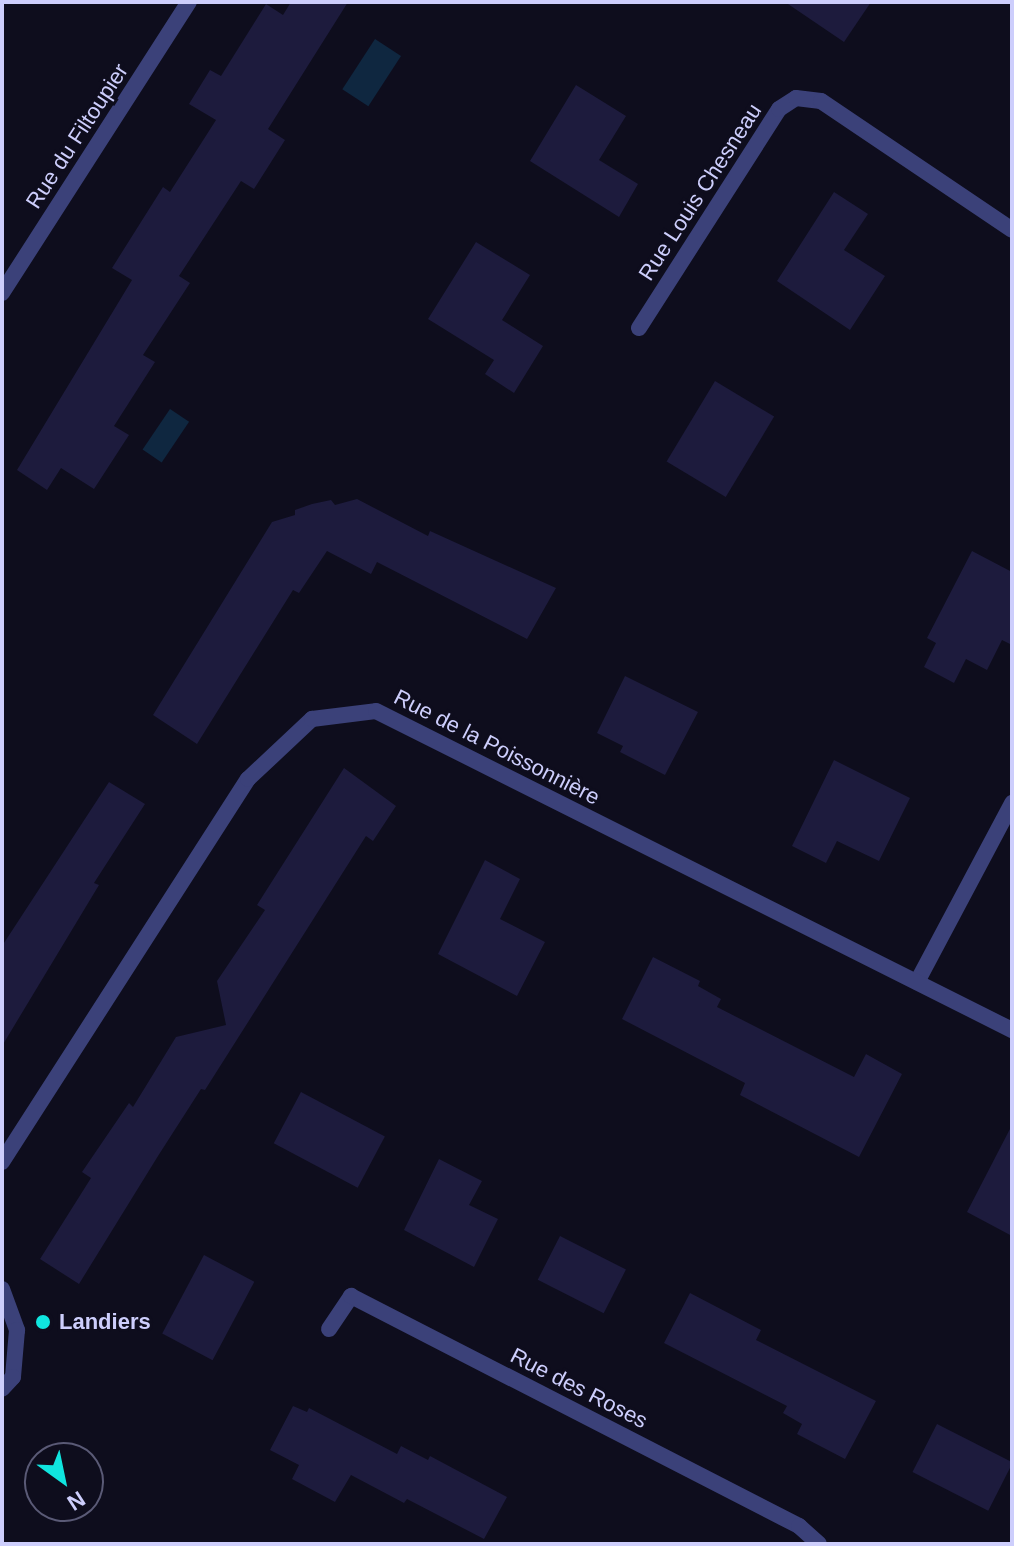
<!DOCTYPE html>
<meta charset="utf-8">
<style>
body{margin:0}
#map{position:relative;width:1014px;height:1546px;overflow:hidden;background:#0e0d1d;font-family:Arial,sans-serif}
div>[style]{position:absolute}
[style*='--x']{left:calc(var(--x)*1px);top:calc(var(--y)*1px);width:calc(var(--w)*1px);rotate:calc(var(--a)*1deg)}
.water>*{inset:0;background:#0f2740;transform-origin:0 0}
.building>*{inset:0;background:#1d1b3d;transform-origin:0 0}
.street>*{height:16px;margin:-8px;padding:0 8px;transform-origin:8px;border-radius:8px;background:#3b4179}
.dots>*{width:22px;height:22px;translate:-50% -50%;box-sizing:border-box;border:4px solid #0e0d1d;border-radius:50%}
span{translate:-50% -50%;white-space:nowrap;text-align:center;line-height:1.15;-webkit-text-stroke:6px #0e0d1d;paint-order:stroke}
.street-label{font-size:22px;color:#cdcefc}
.poi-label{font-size:22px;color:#cdcefc;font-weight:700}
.left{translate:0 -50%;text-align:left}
.frame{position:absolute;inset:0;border:4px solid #cdcefc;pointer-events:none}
.north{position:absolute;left:24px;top:1442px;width:80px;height:80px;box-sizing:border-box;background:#0e0d1d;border:2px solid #5a5a76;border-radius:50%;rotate:147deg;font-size:22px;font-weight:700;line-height:32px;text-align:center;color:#cdcefc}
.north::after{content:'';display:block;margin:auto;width:28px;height:36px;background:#10e5df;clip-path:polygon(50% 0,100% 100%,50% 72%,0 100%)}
</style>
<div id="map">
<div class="water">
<i style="left:375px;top:39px;width:31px;height:60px;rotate:33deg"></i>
<i style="left:170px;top:409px;width:23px;height:49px;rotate:34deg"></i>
</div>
<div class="building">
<i style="clip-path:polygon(291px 2px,348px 2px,268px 129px,285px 140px,254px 189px,241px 181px,179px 276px,190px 283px,143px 355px,155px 362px,114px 426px,129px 435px,94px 489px,61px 468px,47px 490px,17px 470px,132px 280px,112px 268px,163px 187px,170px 192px,216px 120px,189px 104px,210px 70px,221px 76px,266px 4px,283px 15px)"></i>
<i style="clip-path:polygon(785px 2px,871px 2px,844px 42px)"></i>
<i style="clip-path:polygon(576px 85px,626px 116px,599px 160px,638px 184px,619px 217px,530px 161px)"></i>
<i style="clip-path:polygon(834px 192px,868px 214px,844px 250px,885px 276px,850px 330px,777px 281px)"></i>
<i style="clip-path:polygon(476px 242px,530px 275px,502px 320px,543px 346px,514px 393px,485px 374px,494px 360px,428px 319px)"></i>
<i style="left:715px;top:381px;width:69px;height:94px;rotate:31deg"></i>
<i style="clip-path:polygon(357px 499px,428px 536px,430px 531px,556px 588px,527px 639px,377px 562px,371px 574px,327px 551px,299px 593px,293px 590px,197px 744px,153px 715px,272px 522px,295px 515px,295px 510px,312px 504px,331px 500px,335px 505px)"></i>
<i style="clip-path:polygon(972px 551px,1012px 572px,1012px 645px,1002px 640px,987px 670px,966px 659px,954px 683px,924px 667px,936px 643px,927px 638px)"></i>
<i style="clip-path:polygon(625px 676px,698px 712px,665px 775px,620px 752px,623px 746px,597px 733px)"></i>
<i style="clip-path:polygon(834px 760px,910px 798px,879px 861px,837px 841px,826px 863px,792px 846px)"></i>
<i style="clip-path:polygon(344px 768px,396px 806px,373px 841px,366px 836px,205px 1090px,201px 1089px,158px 1156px,79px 1284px,40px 1259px,91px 1178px,82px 1172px,129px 1103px,133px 1107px,176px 1037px,226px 1025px,217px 981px,265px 910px,257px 905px)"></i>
<i style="clip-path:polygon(109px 782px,145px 804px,94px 883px,99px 885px,2px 1046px,2px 946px)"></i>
<i style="clip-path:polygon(485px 860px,520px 879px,500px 919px,545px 942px,517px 996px,438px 954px)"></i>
<i style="clip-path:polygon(653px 957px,700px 981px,698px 986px,721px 999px,717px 1007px,854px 1077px,866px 1054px,902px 1074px,859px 1157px,740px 1095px,745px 1083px,622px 1019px)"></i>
<i style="left:301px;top:1092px;width:95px;height:58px;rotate:28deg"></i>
<i style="clip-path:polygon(1012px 1125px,1012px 1236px,967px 1212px)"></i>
<i style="clip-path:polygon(439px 1159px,482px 1181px,469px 1205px,498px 1219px,474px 1267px,404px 1230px)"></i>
<i style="left:560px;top:1236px;width:74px;height:49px;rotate:27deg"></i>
<i style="left:204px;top:1255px;width:57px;height:89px;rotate:28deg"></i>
<i style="clip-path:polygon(690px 1293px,761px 1330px,756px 1340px,876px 1401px,845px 1459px,797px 1434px,802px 1424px,783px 1413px,787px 1406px,664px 1343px)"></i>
<i style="clip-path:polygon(293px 1406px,307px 1412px,309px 1408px,397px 1454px,401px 1446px,428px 1460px,430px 1456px,507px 1497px,484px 1539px,407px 1499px,404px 1503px,351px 1475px,335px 1502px,292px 1479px,299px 1465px,270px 1450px)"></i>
<i style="left:937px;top:1424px;width:85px;height:54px;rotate:27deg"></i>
</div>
<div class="street">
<i style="--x:2;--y:293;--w:346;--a:-57.3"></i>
<i style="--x:639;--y:328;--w:260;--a:-57.4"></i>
<i style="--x:779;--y:109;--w:20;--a:-33"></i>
<i style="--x:796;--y:98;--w:25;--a:7"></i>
<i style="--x:821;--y:101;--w:230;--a:34"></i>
<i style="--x:917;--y:982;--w:203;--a:-62"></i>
<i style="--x:2;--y:1162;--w:455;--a:-57.3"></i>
<i style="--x:248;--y:779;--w:88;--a:-43.2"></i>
<i style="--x:312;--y:719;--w:64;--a:-7.1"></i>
<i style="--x:376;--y:711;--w:712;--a:26.64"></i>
<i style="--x:2;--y:1289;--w:44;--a:69.9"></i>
<i style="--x:17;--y:1330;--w:47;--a:94.9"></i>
<i style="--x:13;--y:1377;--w:16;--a:133"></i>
<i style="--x:329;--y:1329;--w:40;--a:-56"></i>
<i style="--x:351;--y:1296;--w:504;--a:27.18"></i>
<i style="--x:799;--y:1526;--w:27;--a:42"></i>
</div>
<div class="dots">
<i style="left:43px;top:1322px;background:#10e5df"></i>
</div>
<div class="street-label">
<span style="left:77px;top:136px;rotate:-57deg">Rue du Filtoupier</span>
<span style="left:700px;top:192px;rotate:-57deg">Rue Louis Chesneau</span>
<span style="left:497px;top:747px;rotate:27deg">Rue de la Poissonnière</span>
<span style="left:579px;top:1388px;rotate:27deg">Rue des Roses</span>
</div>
<div class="poi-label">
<span class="left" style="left:59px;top:1322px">Landiers</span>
</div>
<div class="frame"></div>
<div class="north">N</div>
</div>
